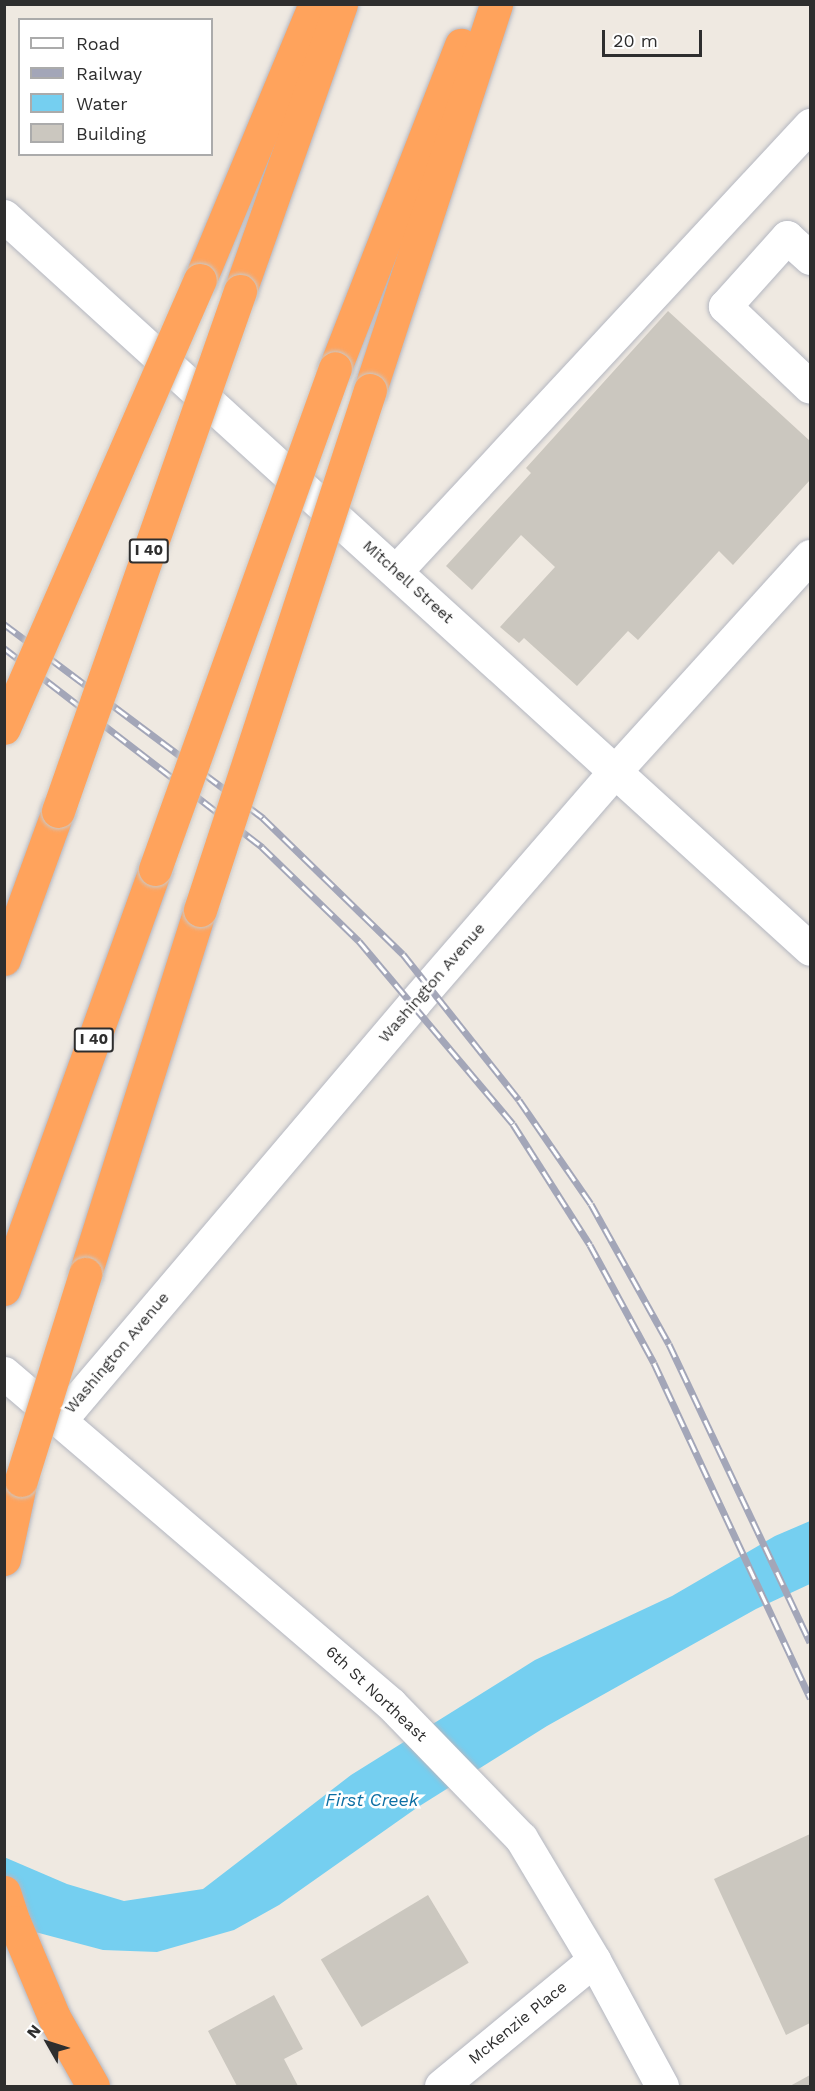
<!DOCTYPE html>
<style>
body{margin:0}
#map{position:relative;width:815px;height:2091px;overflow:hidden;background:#efe9e1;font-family:"Work Sans",sans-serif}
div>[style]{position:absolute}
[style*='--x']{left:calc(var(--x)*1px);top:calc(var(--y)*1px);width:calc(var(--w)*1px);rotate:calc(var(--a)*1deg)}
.water>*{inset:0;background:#75cff0}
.building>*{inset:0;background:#cbc7bf;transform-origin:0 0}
.roads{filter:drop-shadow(0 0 2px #b4b7c1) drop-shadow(0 0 2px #b4b7c1)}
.minor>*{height:33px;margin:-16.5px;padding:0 16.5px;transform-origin:16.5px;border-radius:16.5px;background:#fff}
.highway>*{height:33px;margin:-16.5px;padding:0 16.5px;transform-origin:16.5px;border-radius:16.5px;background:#ffa35c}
.rail>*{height:7px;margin-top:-3.5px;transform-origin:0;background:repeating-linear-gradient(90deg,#fff 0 14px,#a3a6b8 0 28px);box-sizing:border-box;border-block:2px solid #a3a6b8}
.bridges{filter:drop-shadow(0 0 2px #c9c9c9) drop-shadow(0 0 2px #c9c9c9)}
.highway-bridge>*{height:33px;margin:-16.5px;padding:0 16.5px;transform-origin:16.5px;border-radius:16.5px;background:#ffa35c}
span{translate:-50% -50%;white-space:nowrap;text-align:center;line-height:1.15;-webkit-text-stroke:5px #fff;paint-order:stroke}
.shield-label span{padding:2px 4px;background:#fff;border:2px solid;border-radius:4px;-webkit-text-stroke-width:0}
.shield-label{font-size:15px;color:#2e2e2e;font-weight:700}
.street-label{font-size:16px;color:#2e2e2e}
.water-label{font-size:18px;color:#0d6fa3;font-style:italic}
.frame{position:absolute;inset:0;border:6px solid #2e2e2e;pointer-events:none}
.legend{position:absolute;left:18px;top:18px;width:195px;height:138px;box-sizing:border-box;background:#fff;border:2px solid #ababab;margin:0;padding:8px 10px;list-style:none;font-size:18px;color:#2e2e2e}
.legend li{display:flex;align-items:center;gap:12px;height:30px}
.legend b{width:30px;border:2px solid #ababab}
.north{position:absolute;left:18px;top:2013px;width:60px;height:60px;-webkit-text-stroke:4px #fff;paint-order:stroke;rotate:309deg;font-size:16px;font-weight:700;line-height:24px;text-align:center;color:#2e2e2e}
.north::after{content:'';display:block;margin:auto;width:21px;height:27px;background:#2e2e2e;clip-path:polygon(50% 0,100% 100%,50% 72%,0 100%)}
.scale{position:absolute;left:602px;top:30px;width:100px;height:27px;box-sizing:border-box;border:3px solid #2e2e2e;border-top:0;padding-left:8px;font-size:18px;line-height:21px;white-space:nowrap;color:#2e2e2e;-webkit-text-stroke:4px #fff;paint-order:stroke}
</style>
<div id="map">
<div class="water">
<i style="clip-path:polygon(810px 1521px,810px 1584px,756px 1609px,547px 1726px,418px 1807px,279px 1905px,234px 1930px,157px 1952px,103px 1950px,5px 1924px,4px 1857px,67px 1884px,124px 1901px,203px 1889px,351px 1775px,535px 1660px,672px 1596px,775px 1536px)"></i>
</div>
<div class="building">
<i style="clip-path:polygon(668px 311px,810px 441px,810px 480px,733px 565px,719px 551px,638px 640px,628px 631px,577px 686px,524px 638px,519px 643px,500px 627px,555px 567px,521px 535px,472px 590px,446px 566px,531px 473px,526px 468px)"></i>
<i style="clip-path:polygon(810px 1834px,810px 2023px,786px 2035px,714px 1879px)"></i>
<i style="left:428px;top:1895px;width:79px;height:125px;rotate:59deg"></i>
<i style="clip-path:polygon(274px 1995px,303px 2049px,284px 2059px,298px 2086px,237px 2086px,208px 2031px)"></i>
<i style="clip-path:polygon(810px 2075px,810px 2086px,790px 2086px)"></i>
</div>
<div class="roads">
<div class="minor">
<i style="--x:4;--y:216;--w:1089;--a:42.28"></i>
<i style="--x:810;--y:258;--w:31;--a:-138"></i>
<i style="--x:787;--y:237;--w:93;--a:131.9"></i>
<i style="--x:725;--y:306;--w:117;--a:43.6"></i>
<i style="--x:396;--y:571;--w:609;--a:-47.13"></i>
<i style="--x:4;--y:1373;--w:509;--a:40.54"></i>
<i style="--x:391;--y:1704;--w:187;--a:45.9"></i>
<i style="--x:521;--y:1838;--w:142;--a:59.1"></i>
<i style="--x:594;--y:1960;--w:143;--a:61.6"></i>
<i style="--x:61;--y:1419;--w:546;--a:-49.68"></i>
<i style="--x:414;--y:1003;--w:308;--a:-49.1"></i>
<i style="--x:616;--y:770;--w:289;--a:-47.8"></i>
<i style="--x:441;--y:2086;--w:198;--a:-39.5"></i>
</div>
<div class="highway">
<i style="--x:200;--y:280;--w:299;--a:-67.4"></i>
<i style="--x:240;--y:291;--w:304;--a:-70.6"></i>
<i style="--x:335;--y:368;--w:347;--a:-68.7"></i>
<i style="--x:370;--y:390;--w:406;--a:-71.9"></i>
<i style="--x:4;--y:959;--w:158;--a:-70"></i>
<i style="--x:85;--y:1274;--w:382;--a:-72.5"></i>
<i style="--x:4;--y:1289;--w:446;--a:-70.2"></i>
<i style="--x:4;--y:1559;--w:81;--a:-77.9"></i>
<i style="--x:4;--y:1892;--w:32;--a:72"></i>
<i style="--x:14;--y:1922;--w:103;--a:67.2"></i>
<i style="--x:54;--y:2017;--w:79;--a:60.5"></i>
</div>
</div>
<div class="rail">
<i style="--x:4;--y:624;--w:324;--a:36.8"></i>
<i style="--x:263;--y:818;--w:195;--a:44.2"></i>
<i style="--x:403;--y:954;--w:186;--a:51.5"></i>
<i style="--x:519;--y:1100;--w:126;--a:55.3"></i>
<i style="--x:591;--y:1204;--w:160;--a:60.9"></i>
<i style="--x:669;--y:1344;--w:330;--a:64.7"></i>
<i style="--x:4;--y:648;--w:326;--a:37.6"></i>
<i style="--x:262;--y:847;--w:135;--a:44.1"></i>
<i style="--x:359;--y:941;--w:239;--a:49.9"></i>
<i style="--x:513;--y:1124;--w:143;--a:57.5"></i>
<i style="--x:590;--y:1245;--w:134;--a:61.5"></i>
<i style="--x:654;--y:1363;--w:370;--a:65"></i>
</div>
<div class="bridges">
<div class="highway-bridge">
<i style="--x:4;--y:728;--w:489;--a:-66.4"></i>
<i style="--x:58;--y:811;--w:551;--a:-70.71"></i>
<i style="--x:155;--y:869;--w:532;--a:-70.24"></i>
<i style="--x:200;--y:910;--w:547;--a:-71.9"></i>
<i style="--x:21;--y:1480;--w:216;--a:-72.7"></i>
</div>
</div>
<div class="shield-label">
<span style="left:149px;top:551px">I 40</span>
<span style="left:94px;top:1040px">I 40</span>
</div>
<div class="street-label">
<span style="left:408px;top:582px;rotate:42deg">Mitchell Street</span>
<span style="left:432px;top:983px;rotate:-49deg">Washington Avenue</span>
<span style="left:117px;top:1353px;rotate:-50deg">Washington Avenue</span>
<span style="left:376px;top:1694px;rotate:43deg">6th St Northeast</span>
<span style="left:518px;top:2023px;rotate:-39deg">McKenzie Place</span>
</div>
<div class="water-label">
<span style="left:372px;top:1800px">First Creek</span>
</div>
<div class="frame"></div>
<ul class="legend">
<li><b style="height:8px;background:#fff"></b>Road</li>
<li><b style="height:8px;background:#a3a6b8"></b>Railway</li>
<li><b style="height:16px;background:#75cff0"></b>Water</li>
<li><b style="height:16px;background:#cbc7bf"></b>Building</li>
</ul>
<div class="north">N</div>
<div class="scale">20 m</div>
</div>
